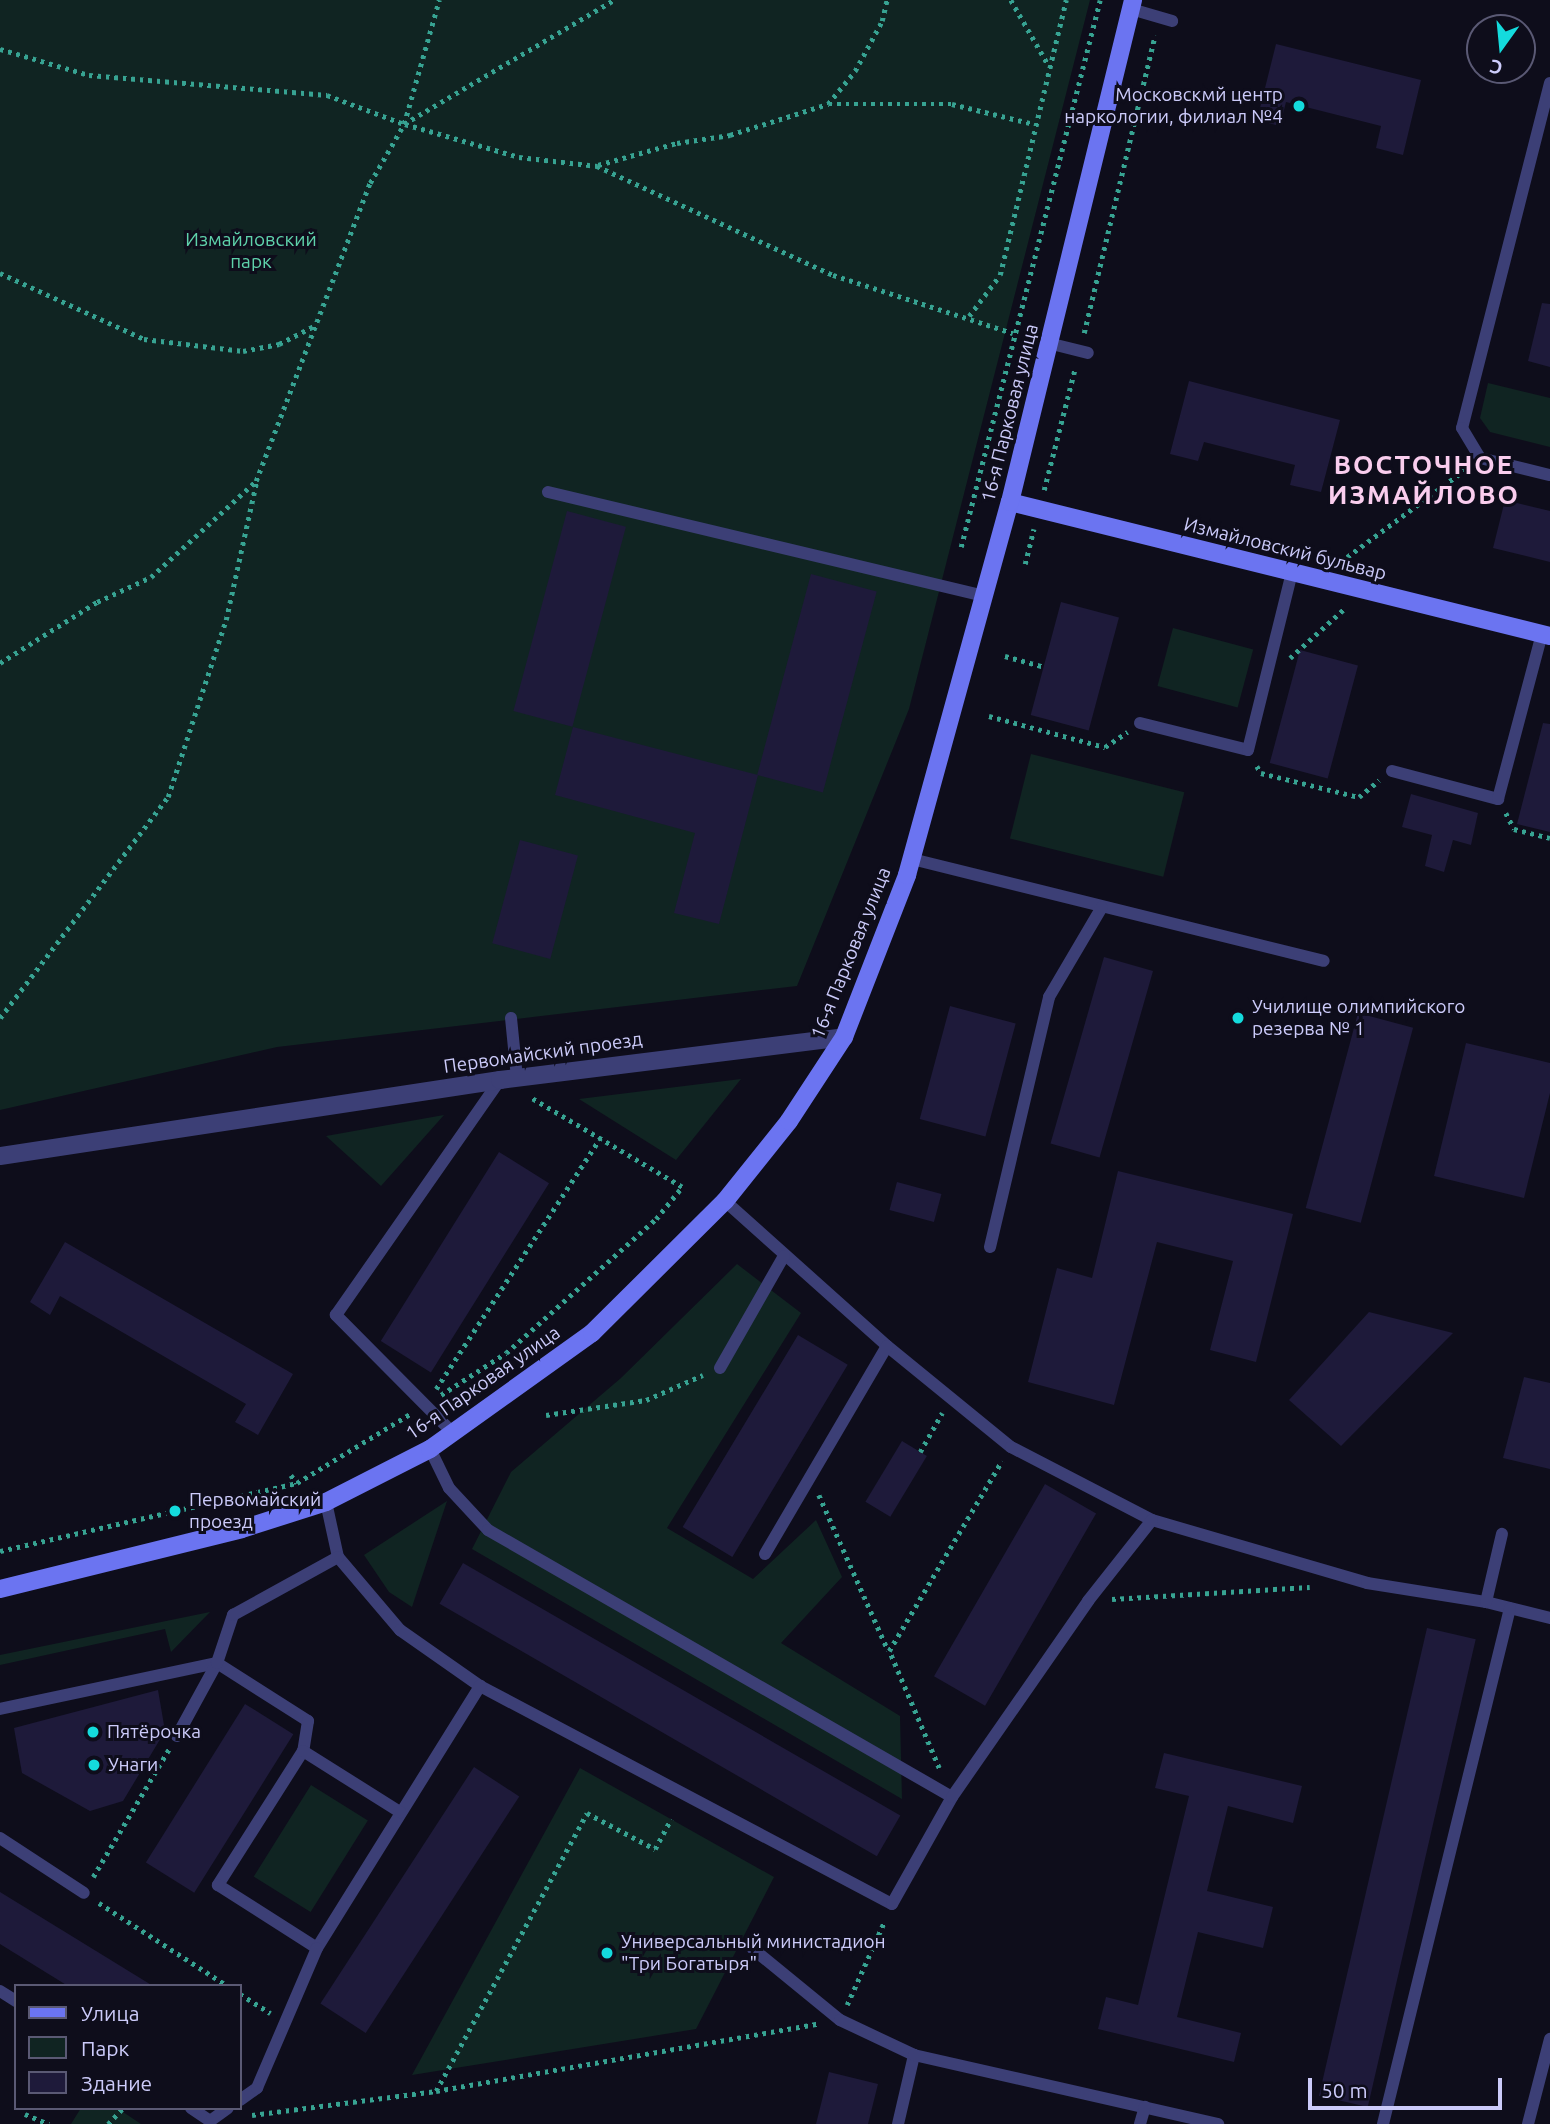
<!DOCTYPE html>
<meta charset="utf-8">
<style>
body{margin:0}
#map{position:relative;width:1550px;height:2124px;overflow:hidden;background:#0e0d1b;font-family:Ubuntu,sans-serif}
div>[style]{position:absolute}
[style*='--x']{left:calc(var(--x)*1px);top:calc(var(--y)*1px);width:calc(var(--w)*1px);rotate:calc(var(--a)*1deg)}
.green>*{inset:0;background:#102422;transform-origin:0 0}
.building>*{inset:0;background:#1e1a3a;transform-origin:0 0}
.path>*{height:4.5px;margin-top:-2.25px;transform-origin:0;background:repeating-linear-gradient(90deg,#37a392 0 3.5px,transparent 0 8.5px)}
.lane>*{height:12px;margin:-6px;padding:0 6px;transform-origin:6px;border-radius:6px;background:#3c3f76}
.street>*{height:18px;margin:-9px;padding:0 9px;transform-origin:9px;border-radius:9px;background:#3c3f76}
.secondary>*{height:18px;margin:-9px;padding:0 9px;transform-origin:9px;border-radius:9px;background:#6b74f1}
.dots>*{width:19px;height:19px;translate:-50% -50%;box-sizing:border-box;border:4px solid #0e0d1b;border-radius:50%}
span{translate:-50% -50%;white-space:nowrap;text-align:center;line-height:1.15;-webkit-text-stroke:6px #0e0d1b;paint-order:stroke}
.poi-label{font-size:19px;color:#cccbfa}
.right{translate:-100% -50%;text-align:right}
.left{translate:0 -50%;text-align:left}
.park-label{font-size:19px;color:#5fd2ab}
.street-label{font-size:19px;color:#cccbfa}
.district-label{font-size:26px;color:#facdee;font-weight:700;letter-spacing:2px}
.legend{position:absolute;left:14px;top:1984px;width:228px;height:126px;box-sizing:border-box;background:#0e0d1b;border:2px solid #5a5974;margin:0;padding:9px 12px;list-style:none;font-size:21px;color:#cccbfa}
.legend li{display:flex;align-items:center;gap:14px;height:35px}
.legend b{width:35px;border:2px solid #5a5974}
.north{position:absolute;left:1466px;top:14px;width:70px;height:70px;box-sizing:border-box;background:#0e0d1b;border:2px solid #5a5974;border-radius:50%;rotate:195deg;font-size:19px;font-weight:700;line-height:28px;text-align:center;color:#cccbfa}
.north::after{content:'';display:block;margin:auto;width:24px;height:32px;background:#14dbdd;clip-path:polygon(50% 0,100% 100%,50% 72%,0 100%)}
.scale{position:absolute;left:1308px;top:2078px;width:194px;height:32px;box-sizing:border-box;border:4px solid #cccbfa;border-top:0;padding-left:9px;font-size:21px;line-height:24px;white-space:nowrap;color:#cccbfa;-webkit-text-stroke:5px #0e0d1b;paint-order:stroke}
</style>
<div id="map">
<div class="green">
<i style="clip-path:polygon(0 0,1090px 0,909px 709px,797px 986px,277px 1047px,0 1110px)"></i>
<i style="clip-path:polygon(1488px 383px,1550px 398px,1550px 447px,1490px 432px,1480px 418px)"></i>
<i style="left:1173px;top:628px;width:83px;height:60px;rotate:15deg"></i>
<i style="left:1031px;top:754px;width:158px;height:87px;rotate:14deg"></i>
<i style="clip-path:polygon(741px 1079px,676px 1160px,579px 1099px)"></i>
<i style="clip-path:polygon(444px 1115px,381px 1186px,326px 1136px)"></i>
<i style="clip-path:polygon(737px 1264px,801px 1313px,667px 1528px,753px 1579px,816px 1520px,842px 1577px,781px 1643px,900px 1716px,902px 1799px,472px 1549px,511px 1472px,621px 1378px)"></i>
<i style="clip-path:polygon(447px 1501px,412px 1607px,389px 1592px,364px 1555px)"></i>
<i style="clip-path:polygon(210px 1612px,171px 1652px,165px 1629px,0 1665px,0 1655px)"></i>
<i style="clip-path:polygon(580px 1768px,774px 1877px,696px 2029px,412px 2075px)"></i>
<i style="left:311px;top:1785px;width:67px;height:108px;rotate:32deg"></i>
<i style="clip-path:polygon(81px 2108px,117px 2108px,141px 2124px,71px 2124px)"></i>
</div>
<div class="building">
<i style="clip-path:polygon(1276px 44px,1421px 80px,1403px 155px,1376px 148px,1381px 126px,1286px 102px,1280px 126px,1257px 120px)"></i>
<i style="clip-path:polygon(1542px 303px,1550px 304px,1550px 367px,1528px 361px)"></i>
<i style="clip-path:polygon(1189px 381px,1340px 420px,1321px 492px,1290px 485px,1295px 465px,1204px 442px,1198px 461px,1170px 454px)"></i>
<i style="clip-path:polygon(1505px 500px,1550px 511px,1550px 562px,1493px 548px)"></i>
<i style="left:567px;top:511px;width:61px;height:207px;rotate:15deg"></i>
<i style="left:811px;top:574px;width:68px;height:208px;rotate:15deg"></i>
<i style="left:1061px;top:602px;width:60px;height:117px;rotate:15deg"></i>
<i style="left:1300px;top:650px;width:60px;height:117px;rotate:15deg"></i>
<i style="clip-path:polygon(1543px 723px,1550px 724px,1550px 832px,1517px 824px)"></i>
<i style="clip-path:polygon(573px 727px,758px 775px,719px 924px,674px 913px,695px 833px,555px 795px)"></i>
<i style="clip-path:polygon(1411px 794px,1478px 813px,1471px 845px,1453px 840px,1444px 872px,1425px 866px,1432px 835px,1402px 827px)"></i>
<i style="left:520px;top:840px;width:60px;height:107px;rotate:15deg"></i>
<i style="left:1104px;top:957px;width:51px;height:194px;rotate:16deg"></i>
<i style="left:950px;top:1006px;width:68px;height:117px;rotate:15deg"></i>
<i style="left:1358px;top:1013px;width:57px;height:202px;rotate:15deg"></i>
<i style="clip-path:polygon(1466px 1043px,1550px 1063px,1550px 1093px,1524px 1198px,1434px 1176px)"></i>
<i style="left:499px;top:1152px;width:59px;height:223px;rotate:32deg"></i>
<i style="clip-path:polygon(1118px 1171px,1293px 1214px,1256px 1362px,1210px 1350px,1233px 1261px,1157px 1242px,1114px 1405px,1028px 1382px,1057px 1268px,1092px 1278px)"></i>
<i style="left:897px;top:1182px;width:46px;height:29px;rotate:15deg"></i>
<i style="clip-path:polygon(65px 1242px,293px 1374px,258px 1435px,235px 1422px,246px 1404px,60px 1296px,50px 1315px,30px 1302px)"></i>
<i style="clip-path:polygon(1369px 1312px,1453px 1333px,1341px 1446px,1289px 1400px)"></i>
<i style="left:798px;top:1335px;width:58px;height:224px;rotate:31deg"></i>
<i style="clip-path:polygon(1524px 1377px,1550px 1383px,1550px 1469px,1503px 1458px)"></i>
<i style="left:902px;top:1441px;width:29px;height:71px;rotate:31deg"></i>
<i style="left:1045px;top:1484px;width:59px;height:222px;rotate:30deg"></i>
<i style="left:463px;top:1563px;width:505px;height:47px;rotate:30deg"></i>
<i style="left:1427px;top:1628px;width:50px;height:480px;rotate:13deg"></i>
<i style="clip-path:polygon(158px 1690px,165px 1731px,123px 1801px,90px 1811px,22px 1773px,14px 1728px)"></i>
<i style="left:245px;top:1704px;width:57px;height:187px;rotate:32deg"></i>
<i style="clip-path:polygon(1164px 1753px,1302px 1786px,1293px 1823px,1228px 1806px,1207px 1891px,1273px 1907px,1263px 1948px,1198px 1932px,1177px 2017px,1241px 2033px,1234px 2062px,1098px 2029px,1106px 1997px,1138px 2005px,1189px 1796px,1155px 1788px)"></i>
<i style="left:474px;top:1767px;width:54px;height:282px;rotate:33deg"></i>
<i style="clip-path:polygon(0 1892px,153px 1986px,68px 1986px,0 1944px)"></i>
<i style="clip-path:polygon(829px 2072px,878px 2084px,868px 2124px,816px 2124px)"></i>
</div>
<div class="path">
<i style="--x:1011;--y:0;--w:76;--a:60.1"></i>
<i style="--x:0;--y:49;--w:93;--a:16.3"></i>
<i style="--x:89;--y:75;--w:239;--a:4.8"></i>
<i style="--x:327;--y:95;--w:82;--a:20.6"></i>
<i style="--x:404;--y:124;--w:244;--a:-30.6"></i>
<i style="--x:829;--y:104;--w:123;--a:0"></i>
<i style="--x:952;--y:104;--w:84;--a:13.7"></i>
<i style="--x:405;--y:124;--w:119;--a:16.1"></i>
<i style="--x:519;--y:157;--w:79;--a:6.6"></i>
<i style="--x:597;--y:166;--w:260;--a:24.8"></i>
<i style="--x:833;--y:275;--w:189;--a:17.9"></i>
<i style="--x:598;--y:165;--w:82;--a:-15.6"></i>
<i style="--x:677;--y:143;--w:54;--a:-8.6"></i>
<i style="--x:730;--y:135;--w:103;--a:-17.6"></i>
<i style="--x:828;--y:104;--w:43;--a:-50.7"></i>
<i style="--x:855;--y:71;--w:57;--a:-61.6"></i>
<i style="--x:882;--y:21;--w:22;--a:-77"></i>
<i style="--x:0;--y:273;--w:158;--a:24.6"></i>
<i style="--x:144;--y:339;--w:100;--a:6.9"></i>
<i style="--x:243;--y:351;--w:37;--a:-11"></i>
<i style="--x:279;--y:344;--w:42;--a:-27.2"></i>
<i style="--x:969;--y:316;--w:51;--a:-52.9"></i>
<i style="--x:1000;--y:275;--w:283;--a:-76.5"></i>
<i style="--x:1084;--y:333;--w:306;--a:-76.6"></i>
<i style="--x:1044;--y:490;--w:126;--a:-75.7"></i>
<i style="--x:961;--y:547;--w:564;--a:-75.74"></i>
<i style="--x:1347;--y:557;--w:148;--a:-36.5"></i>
<i style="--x:1025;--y:564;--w:36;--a:-76"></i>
<i style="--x:1005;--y:656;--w:41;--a:15.4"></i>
<i style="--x:1290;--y:658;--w:73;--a:-42.2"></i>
<i style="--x:0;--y:663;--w:115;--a:-32.2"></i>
<i style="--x:97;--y:602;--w:60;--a:-24.8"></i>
<i style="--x:151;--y:577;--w:142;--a:-42.4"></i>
<i style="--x:256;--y:481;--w:319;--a:-69.1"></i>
<i style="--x:370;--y:183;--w:68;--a:-60"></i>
<i style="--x:404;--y:124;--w:129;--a:-74.2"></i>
<i style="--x:989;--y:716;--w:120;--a:15"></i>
<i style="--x:1105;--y:747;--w:27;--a:-34"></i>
<i style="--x:1257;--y:766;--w:8;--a:60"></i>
<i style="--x:1261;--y:773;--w:101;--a:13.8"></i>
<i style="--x:1359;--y:797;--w:26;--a:-40"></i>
<i style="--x:1506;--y:813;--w:18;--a:63"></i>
<i style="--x:1514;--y:829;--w:37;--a:14"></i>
<i style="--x:0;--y:1018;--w:278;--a:-52.8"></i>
<i style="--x:168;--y:797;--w:186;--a:-71.9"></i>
<i style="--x:226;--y:620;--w:140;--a:-77.6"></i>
<i style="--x:436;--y:1389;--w:300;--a:-56.8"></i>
<i style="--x:441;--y:1395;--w:77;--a:-32.9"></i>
<i style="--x:506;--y:1353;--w:201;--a:-41.8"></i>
<i style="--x:656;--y:1219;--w:41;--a:-50.9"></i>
<i style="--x:682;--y:1187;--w:175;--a:-149.5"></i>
<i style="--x:546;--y:1415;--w:101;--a:-8.5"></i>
<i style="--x:646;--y:1400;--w:62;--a:-23.7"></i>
<i style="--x:920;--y:1452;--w:45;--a:-60.6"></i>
<i style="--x:291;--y:1475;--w:10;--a:53"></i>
<i style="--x:819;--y:1495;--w:170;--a:66"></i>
<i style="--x:0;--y:1551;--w:305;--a:-12.9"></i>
<i style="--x:297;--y:1483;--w:132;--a:-31.4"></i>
<i style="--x:1112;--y:1599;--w:198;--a:-3.5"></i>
<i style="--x:939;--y:1768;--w:127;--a:-113.1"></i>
<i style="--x:889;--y:1651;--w:221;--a:-59.3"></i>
<i style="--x:93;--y:1877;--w:149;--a:-59.3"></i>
<i style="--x:99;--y:1903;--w:153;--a:32.8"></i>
<i style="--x:240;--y:1994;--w:36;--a:32"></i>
<i style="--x:847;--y:2005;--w:93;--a:-65.9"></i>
<i style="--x:436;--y:2091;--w:316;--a:-61.5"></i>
<i style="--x:587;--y:1813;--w:77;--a:27.9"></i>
<i style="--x:655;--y:1849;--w:34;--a:-62"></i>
<i style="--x:25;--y:2114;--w:26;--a:23"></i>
<i style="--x:252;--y:2115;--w:186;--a:-7.4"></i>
<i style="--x:436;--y:2091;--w:387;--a:-10"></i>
<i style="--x:108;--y:2124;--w:22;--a:-47"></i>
</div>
<div class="lane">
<i style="--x:1131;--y:9;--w:43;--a:16.3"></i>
<i style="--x:1550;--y:83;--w:356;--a:104.3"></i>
<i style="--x:1462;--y:428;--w:35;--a:59"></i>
<i style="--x:1480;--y:458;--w:72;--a:13.7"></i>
<i style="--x:1048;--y:343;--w:41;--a:14"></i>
<i style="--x:548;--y:492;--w:449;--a:13.4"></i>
<i style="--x:1140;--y:723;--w:111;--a:14"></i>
<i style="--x:1248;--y:750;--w:183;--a:-76.1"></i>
<i style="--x:1392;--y:771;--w:110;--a:14.8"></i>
<i style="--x:1498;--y:799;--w:171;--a:-75.1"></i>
<i style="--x:912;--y:859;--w:424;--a:13.9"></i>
<i style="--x:511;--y:1018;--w:60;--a:84.3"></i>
<i style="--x:725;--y:1201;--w:217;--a:41.8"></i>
<i style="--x:887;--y:1346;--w:160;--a:39.2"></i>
<i style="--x:1011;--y:1447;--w:159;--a:27.4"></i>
<i style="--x:1152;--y:1520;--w:224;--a:16.3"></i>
<i style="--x:1367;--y:1583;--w:121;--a:9.1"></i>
<i style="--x:1486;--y:1602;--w:66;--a:14"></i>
<i style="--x:990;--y:1247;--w:257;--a:-76.7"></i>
<i style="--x:1049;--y:997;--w:104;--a:-59.5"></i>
<i style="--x:720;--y:1368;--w:129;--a:-60.3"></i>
<i style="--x:454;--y:1434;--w:168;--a:-134.8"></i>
<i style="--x:336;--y:1315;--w:287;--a:-55.1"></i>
<i style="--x:430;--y:1449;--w:43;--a:64"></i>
<i style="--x:449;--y:1488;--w:57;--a:47.1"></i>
<i style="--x:488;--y:1530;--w:535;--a:29.92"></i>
<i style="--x:326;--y:1502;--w:56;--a:77.7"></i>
<i style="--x:338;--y:1557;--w:96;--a:49.7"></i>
<i style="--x:400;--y:1630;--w:98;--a:35"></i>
<i style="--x:480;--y:1686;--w:466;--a:27.9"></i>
<i style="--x:892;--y:1904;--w:123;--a:-60.7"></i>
<i style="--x:952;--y:1797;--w:239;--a:-55.2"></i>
<i style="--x:1088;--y:1601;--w:103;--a:-51.7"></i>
<i style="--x:765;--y:1554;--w:241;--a:-59.6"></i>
<i style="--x:1486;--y:1602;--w:70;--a:-76.8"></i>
<i style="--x:0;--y:1709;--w:222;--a:-12"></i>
<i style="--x:217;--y:1663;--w:108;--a:32.5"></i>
<i style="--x:308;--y:1721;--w:30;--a:99"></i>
<i style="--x:303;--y:1751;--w:159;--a:122.4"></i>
<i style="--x:218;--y:1885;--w:117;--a:32.5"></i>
<i style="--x:317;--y:1948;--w:309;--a:-58.1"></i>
<i style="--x:177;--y:1736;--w:83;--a:-61.3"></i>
<i style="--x:217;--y:1663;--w:51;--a:-71.6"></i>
<i style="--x:233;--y:1615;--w:120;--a:-28.9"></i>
<i style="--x:303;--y:1751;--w:115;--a:32.2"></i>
<i style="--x:0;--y:1838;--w:100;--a:33.2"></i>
<i style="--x:753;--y:1949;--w:112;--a:39.2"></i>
<i style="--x:840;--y:2020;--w:82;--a:25.3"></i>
<i style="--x:0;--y:1991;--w:19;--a:32"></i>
<i style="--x:240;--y:2100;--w:21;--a:-35"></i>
<i style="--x:257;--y:2088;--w:152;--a:-66.8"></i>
<i style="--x:191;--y:2108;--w:23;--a:34"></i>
<i style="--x:210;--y:2121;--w:22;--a:-36"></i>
<i style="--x:898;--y:2124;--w:71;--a:-76.9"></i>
<i style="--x:914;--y:2055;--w:312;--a:12.8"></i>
<i style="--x:1140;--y:2124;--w:18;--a:-74"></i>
<i style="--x:1383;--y:2124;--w:531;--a:-76.17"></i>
<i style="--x:1528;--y:2124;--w:88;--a:-75.5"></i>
</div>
<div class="street">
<i style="--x:0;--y:1156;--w:506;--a:-8.64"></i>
<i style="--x:500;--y:1080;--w:347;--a:-7.1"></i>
</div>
<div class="secondary">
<i style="--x:1010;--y:502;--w:556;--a:13.94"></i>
<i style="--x:0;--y:1589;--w:249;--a:-13.9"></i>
<i style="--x:242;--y:1529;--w:88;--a:-17.8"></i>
<i style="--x:326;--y:1502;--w:117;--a:-27"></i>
<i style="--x:430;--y:1449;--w:199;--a:-35.6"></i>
<i style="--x:592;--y:1333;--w:187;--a:-44.8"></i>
<i style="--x:725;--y:1201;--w:102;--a:-51.3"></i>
<i style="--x:789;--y:1121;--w:100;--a:-56.8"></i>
<i style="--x:844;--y:1037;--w:174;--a:-68.7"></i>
<i style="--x:907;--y:875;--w:387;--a:-74.6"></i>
<i style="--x:1010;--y:502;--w:517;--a:-76.23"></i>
</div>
<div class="dots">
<i style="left:1299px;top:106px;background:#14dbdd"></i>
<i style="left:1238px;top:1018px;background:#14dbdd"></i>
<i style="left:175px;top:1511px;background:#14dbdd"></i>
<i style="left:93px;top:1732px;background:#14dbdd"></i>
<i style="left:94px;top:1765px;background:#14dbdd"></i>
<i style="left:607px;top:1953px;background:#14dbdd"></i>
</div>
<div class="poi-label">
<span class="right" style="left:1283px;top:106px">Московскмй центр<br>наркологии, филиал №4</span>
<span class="left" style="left:1252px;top:1018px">Училище олимпийского<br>резерва № 1</span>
<span class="left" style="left:189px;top:1511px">Первомайский<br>проезд</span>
<span class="left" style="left:107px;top:1732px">Пятёрочка</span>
<span class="left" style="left:108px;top:1765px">Унаги</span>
<span class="left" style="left:621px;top:1953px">Универсальный министадион<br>"Три Богатыря"</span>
</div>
<div class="park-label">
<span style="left:251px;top:251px">Измайловский<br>парк</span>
</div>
<div class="street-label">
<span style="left:1010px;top:413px;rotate:-76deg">16-я Парковая улица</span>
<span style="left:1285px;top:549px;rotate:14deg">Измайловский бульвар</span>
<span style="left:851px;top:953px;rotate:-68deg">16-я Парковая улица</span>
<span style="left:543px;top:1053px;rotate:-8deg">Первомайский проезд</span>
<span style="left:483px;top:1383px;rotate:-35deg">16-я Парковая улица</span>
</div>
<div class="district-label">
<span style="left:1424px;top:480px">ВОСТОЧНОЕ<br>ИЗМАЙЛОВО</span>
</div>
<ul class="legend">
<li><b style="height:9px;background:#6b74f1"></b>Улица</li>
<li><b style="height:19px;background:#102422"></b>Парк</li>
<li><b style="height:19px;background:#1e1a3a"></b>Здание</li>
</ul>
<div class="north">С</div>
<div class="scale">50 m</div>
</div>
